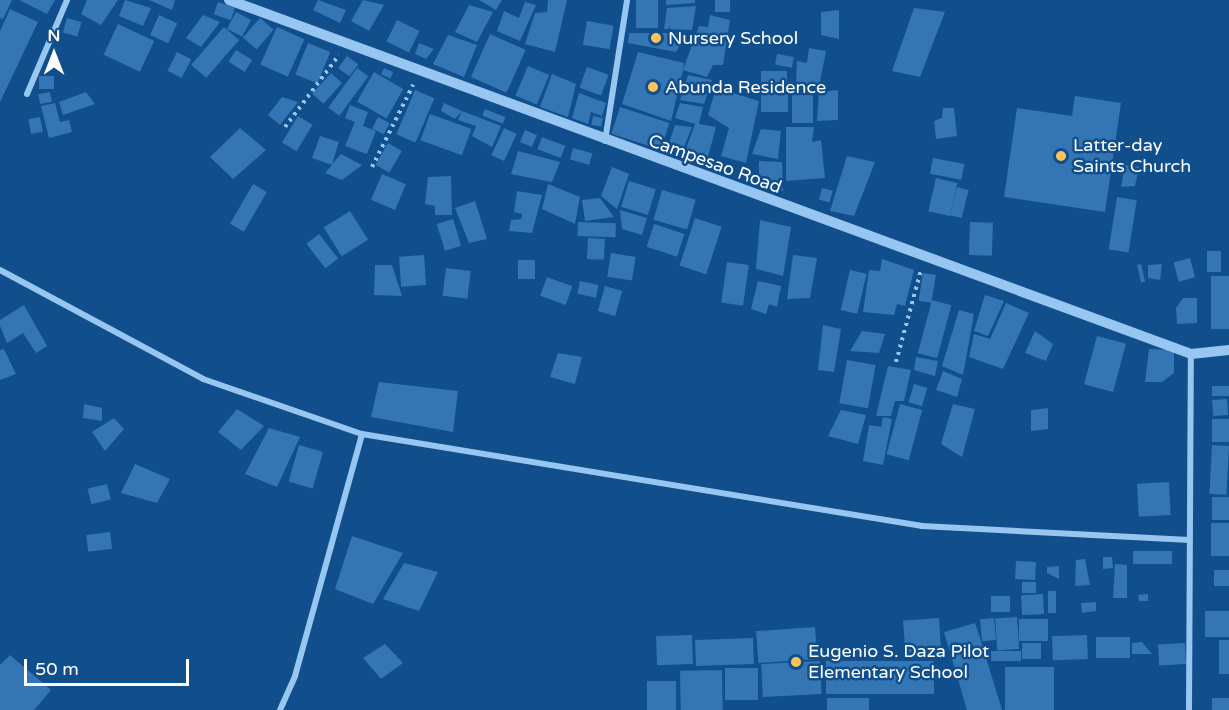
<!DOCTYPE html>
<style>
body{margin:0}
#map{position:relative;width:1229px;height:710px;overflow:hidden;background:#104e8c;font-family:"Varela Round",sans-serif}
div>[style]{position:absolute}
[style*='--x']{left:calc(var(--x)*1px);top:calc(var(--y)*1px);width:calc(var(--w)*1px);rotate:calc(var(--a)*1deg)}
.building>*{inset:0;background:#3475b4;transform-origin:0 0}
.path>*{height:4px;margin-top:-2px;transform-origin:0;background:repeating-linear-gradient(90deg,#97c6f2 0 3px,transparent 0 7.5px)}
.minor>*{height:6px;margin:-3px;padding:0 3px;transform-origin:3px;border-radius:3px;background:#97c6f2}
.tertiary>*{height:10px;margin:-5px;padding:0 5px;transform-origin:5px;border-radius:5px;background:#97c6f2}
.dots>*{width:16px;height:16px;translate:-50% -50%;box-sizing:border-box;border:3px solid #104e8c;border-radius:50%}
span{translate:-50% -50%;white-space:nowrap;text-align:center;line-height:1.15;-webkit-text-stroke:5px #104e8c;paint-order:stroke}
.poi-label{font-size:18px;color:#fff}
.left{translate:0 -50%;text-align:left}
.street-label{font-size:18px;color:#fff}
.north{position:absolute;left:24px;top:24px;width:60px;height:60px;-webkit-text-stroke:4px #104e8c;paint-order:stroke;rotate:0deg;font-size:16px;font-weight:700;line-height:24px;text-align:center;color:#fff}
.north::after{content:'';display:block;margin:auto;width:21px;height:27px;background:#fff;clip-path:polygon(50% 0,100% 100%,50% 72%,0 100%)}
.scale{position:absolute;left:24px;top:659px;width:165px;height:27px;box-sizing:border-box;border:3px solid #fff;border-top:0;padding-left:8px;font-size:18px;line-height:21px;white-space:nowrap;color:#fff;-webkit-text-stroke:4px #104e8c;paint-order:stroke}
</style>
<div id="map">
<div class="building">
<i style="clip-path:polygon(0 0,12px 0,3px 19px,0 18px)"></i>
<i style="clip-path:polygon(19px 0,55px 0,47px 14px)"></i>
<i style="clip-path:polygon(87px 0,118px 0,101px 25px,81px 14px)"></i>
<i style="clip-path:polygon(125px 0,151px 8px,143px 26px,119px 16px)"></i>
<i style="clip-path:polygon(149px 0,175px 0,172px 10px)"></i>
<i style="clip-path:polygon(318px 0,346px 10px,340px 23px,313px 10px)"></i>
<i style="clip-path:polygon(363px 0,384px 5px,369px 31px,351px 21px)"></i>
<i style="clip-path:polygon(479px 0,502px 0,496px 10px)"></i>
<i style="clip-path:polygon(548px 0,567px 0,555px 52px,525px 44px,535px 13px,547px 12px)"></i>
<i style="left:636px;top:0;width:22px;height:28px"></i>
<i style="clip-path:polygon(666px 0,695px 0,695px 3px,666px 5px)"></i>
<i style="left:715px;top:0;width:15px;height:12px"></i>
<i style="left:218px;top:2px;width:18px;height:13px;rotate:19deg"></i>
<i style="clip-path:polygon(525px 2px,536px 5px,520px 41px,497px 31px,504px 11px,519px 18px)"></i>
<i style="clip-path:polygon(469px 5px,493px 12px,477px 42px,455px 32px)"></i>
<i style="clip-path:polygon(696px 6px,692px 30px,664px 29px,667px 8px)"></i>
<i style="clip-path:polygon(914px 8px,945px 12px,920px 77px,892px 71px)"></i>
<i style="clip-path:polygon(10px 9px,38px 22px,0 102px,0 31px)"></i>
<i style="clip-path:polygon(839px 10px,839px 39px,821px 35px,821px 12px)"></i>
<i style="left:236px;top:12px;width:17px;height:19px;rotate:28deg"></i>
<i style="left:159px;top:15px;width:20px;height:22px;rotate:24deg"></i>
<i style="clip-path:polygon(203px 15px,220px 22px,201px 47px,186px 38px)"></i>
<i style="clip-path:polygon(710px 15px,730px 20px,723px 65px,713px 65px,707px 77px,683px 70px,671px 121px,622px 104px,638px 52px,684px 63px,683px 70px,699px 26px,708px 27px)"></i>
<i style="left:67px;top:18px;width:15px;height:15px;rotate:16deg"></i>
<i style="left:260px;top:18px;width:18px;height:26px;rotate:41deg"></i>
<i style="left:397px;top:20px;width:25px;height:24px;rotate:26deg"></i>
<i style="left:587px;top:21px;width:27px;height:24px;rotate:10deg"></i>
<i style="left:118px;top:24px;width:40px;height:34px;rotate:25deg"></i>
<i style="left:224px;top:27px;width:20px;height:50px;rotate:41deg"></i>
<i style="left:277px;top:27px;width:30px;height:41px;rotate:24deg"></i>
<i style="clip-path:polygon(629px 33px,687px 33px,676px 52px,628px 43px)"></i>
<i style="left:490px;top:34px;width:39px;height:47px;rotate:24deg"></i>
<i style="clip-path:polygon(448px 35px,477px 45px,464px 77px,433px 64px)"></i>
<i style="left:308px;top:43px;width:24px;height:34px;rotate:22deg"></i>
<i style="clip-path:polygon(419px 43px,434px 49px,426px 59px,415px 54px)"></i>
<i style="clip-path:polygon(809px 48px,826px 51px,819px 87px,796px 83px,797px 61px,807px 63px)"></i>
<i style="left:236px;top:50px;width:19px;height:14px;rotate:32deg"></i>
<i style="left:177px;top:52px;width:16px;height:21px;rotate:27deg"></i>
<i style="left:777px;top:54px;width:17px;height:11px;rotate:10deg"></i>
<i style="left:347px;top:56px;width:14px;height:15px;rotate:36deg"></i>
<i style="left:528px;top:66px;width:23px;height:32px;rotate:23deg"></i>
<i style="left:587px;top:67px;width:23px;height:22px;rotate:20deg"></i>
<i style="left:357px;top:68px;width:14px;height:49px;rotate:36deg"></i>
<i style="left:384px;top:68px;width:10px;height:7px;rotate:24deg"></i>
<i style="left:761px;top:71px;width:26px;height:20px"></i>
<i style="left:374px;top:72px;width:34px;height:34px;rotate:30deg"></i>
<i style="left:331px;top:73px;width:15px;height:28px;rotate:42deg"></i>
<i style="clip-path:polygon(552px 74px,576px 84px,568px 117px,540px 107px)"></i>
<i style="clip-path:polygon(688px 75px,712px 80px,704px 104px,680px 100px)"></i>
<i style="left:39px;top:76px;width:15px;height:13px"></i>
<i style="clip-path:polygon(716px 88px,759px 101px,746px 163px,721px 156px,729px 128px,708px 115px)"></i>
<i style="left:415px;top:90px;width:21px;height:48px;rotate:23deg"></i>
<i style="clip-path:polygon(838px 90px,838px 120px,817px 121px,819px 92px)"></i>
<i style="left:50px;top:92px;width:10px;height:12px;rotate:79deg"></i>
<i style="clip-path:polygon(86px 92px,95px 104px,63px 115px,59px 102px)"></i>
<i style="clip-path:polygon(579px 93px,606px 103px,602px 116px,591px 112px,588px 124px,572px 118px)"></i>
<i style="left:761px;top:93px;width:27px;height:19px"></i>
<i style="left:792px;top:95px;width:21px;height:28px"></i>
<i style="clip-path:polygon(1075px 96px,1121px 103px,1105px 212px,1004px 197px,1017px 108px,1072px 116px)"></i>
<i style="clip-path:polygon(282px 97px,298px 102px,280px 125px,268px 115px)"></i>
<i style="clip-path:polygon(55px 103px,60px 122px,69px 120px,72px 132px,49px 138px,41px 106px)"></i>
<i style="clip-path:polygon(444px 103px,462px 111px,455px 119px,441px 111px)"></i>
<i style="clip-path:polygon(680px 103px,703px 107px,699px 124px,716px 127px,706px 164px,683px 157px,695px 124px,675px 118px)"></i>
<i style="clip-path:polygon(350px 105px,368px 112px,363px 126px,376px 131px,367px 154px,345px 146px,355px 122px,345px 118px)"></i>
<i style="left:620px;top:107px;width:52px;height:28px;rotate:18deg"></i>
<i style="clip-path:polygon(943px 108px,954px 108px,957px 136px,936px 139px,934px 121px,942px 118px)"></i>
<i style="left:485px;top:109px;width:22px;height:7px;rotate:22deg"></i>
<i style="clip-path:polygon(462px 111px,501px 126px,492px 147px,472px 136px,476px 126px,458px 120px)"></i>
<i style="left:430px;top:114px;width:44px;height:28px;rotate:20deg"></i>
<i style="left:298px;top:116px;width:17px;height:31px;rotate:31deg"></i>
<i style="left:593px;top:116px;width:10px;height:9px;rotate:11deg"></i>
<i style="left:40px;top:117px;width:15px;height:12px;rotate:79deg"></i>
<i style="left:378px;top:117px;width:13px;height:13px;rotate:27deg"></i>
<i style="clip-path:polygon(675px 125px,692px 127px,680px 157px,666px 152px)"></i>
<i style="clip-path:polygon(786px 127px,814px 127px,812px 142px,821px 140px,825px 178px,786px 181px)"></i>
<i style="clip-path:polygon(240px 128px,266px 150px,233px 179px,210px 157px)"></i>
<i style="left:504px;top:128px;width:14px;height:30px;rotate:25deg"></i>
<i style="clip-path:polygon(761px 129px,781px 131px,778px 159px,752px 154px)"></i>
<i style="left:525px;top:130px;width:13px;height:13px;rotate:23deg"></i>
<i style="clip-path:polygon(320px 136px,339px 142px,332px 164px,341px 154px,362px 165px,342px 180px,325px 173px,332px 165px,312px 158px)"></i>
<i style="left:542px;top:137px;width:25px;height:13px;rotate:21deg"></i>
<i style="left:388px;top:143px;width:16px;height:25px;rotate:30deg"></i>
<i style="left:573px;top:148px;width:20px;height:12px;rotate:15deg"></i>
<i style="clip-path:polygon(518px 151px,560px 162px,552px 182px,511px 174px)"></i>
<i style="clip-path:polygon(847px 156px,875px 162px,854px 216px,830px 211px)"></i>
<i style="left:933px;top:158px;width:32px;height:16px;rotate:11deg"></i>
<i style="clip-path:polygon(759px 161px,782px 162px,783px 191px,759px 184px)"></i>
<i style="clip-path:polygon(1125px 165px,1139px 167px,1135px 186px,1121px 187px)"></i>
<i style="clip-path:polygon(612px 167px,629px 174px,617px 209px,601px 196px)"></i>
<i style="left:382px;top:174px;width:26px;height:28px;rotate:23deg"></i>
<i style="clip-path:polygon(451px 176px,452px 215px,435px 215px,435px 206px,425px 204px,428px 177px)"></i>
<i style="left:936px;top:178px;width:22px;height:34px;rotate:13deg"></i>
<i style="left:629px;top:181px;width:28px;height:27px;rotate:17deg"></i>
<i style="left:253px;top:184px;width:16px;height:46px;rotate:30deg"></i>
<i style="clip-path:polygon(548px 184px,580px 197px,575px 224px,542px 209px)"></i>
<i style="left:957px;top:187px;width:12px;height:29px;rotate:14deg"></i>
<i style="left:822px;top:188px;width:11px;height:12px;rotate:15deg"></i>
<i style="left:662px;top:190px;width:35px;height:31px;rotate:16deg"></i>
<i style="clip-path:polygon(517px 191px,542px 195px,532px 233px,509px 231px,511px 220px,521px 219px,522px 214px,514px 212px)"></i>
<i style="left:1117px;top:197px;width:20px;height:53px;rotate:9deg"></i>
<i style="clip-path:polygon(600px 198px,614px 217px,585px 221px,582px 200px)"></i>
<i style="clip-path:polygon(475px 201px,487px 239px,469px 243px,455px 208px)"></i>
<i style="clip-path:polygon(620px 210px,647px 218px,642px 235px,622px 229px)"></i>
<i style="left:350px;top:211px;width:34px;height:31px;rotate:58deg"></i>
<i style="left:695px;top:218px;width:28px;height:50px;rotate:18deg"></i>
<i style="left:453px;top:219px;width:28px;height:17px;rotate:73deg"></i>
<i style="clip-path:polygon(760px 220px,791px 227px,783px 276px,756px 269px)"></i>
<i style="left:578px;top:222px;width:38px;height:14px;rotate:2deg"></i>
<i style="left:970px;top:222px;width:23px;height:33px;rotate:2deg"></i>
<i style="left:654px;top:224px;width:32px;height:24px;rotate:18deg"></i>
<i style="left:319px;top:234px;width:31px;height:16px;rotate:52deg"></i>
<i style="left:588px;top:238px;width:17px;height:21px;rotate:3deg"></i>
<i style="left:1207px;top:251px;width:14px;height:21px"></i>
<i style="left:611px;top:253px;width:25px;height:24px;rotate:9deg"></i>
<i style="left:424px;top:255px;width:30px;height:25px;rotate:86deg"></i>
<i style="clip-path:polygon(793px 255px,817px 258px,810px 298px,787px 299px)"></i>
<i style="left:1190px;top:258px;width:20px;height:17px;rotate:75deg"></i>
<i style="clip-path:polygon(882px 259px,914px 270px,905px 306px,897px 304px,894px 315px,863px 312px,869px 270px,880px 271px)"></i>
<i style="left:518px;top:260px;width:17px;height:19px"></i>
<i style="left:727px;top:262px;width:22px;height:41px;rotate:8deg"></i>
<i style="left:1141px;top:264px;width:18px;height:4px;rotate:77deg"></i>
<i style="clip-path:polygon(1162px 264px,1160px 280px,1148px 278px,1148px 265px)"></i>
<i style="clip-path:polygon(375px 265px,392px 265px,402px 296px,374px 295px)"></i>
<i style="left:446px;top:268px;width:25px;height:28px;rotate:7deg"></i>
<i style="left:850px;top:270px;width:17px;height:41px;rotate:13deg"></i>
<i style="left:923px;top:273px;width:13px;height:28px;rotate:9deg"></i>
<i style="left:1211px;top:276px;width:18px;height:53px"></i>
<i style="left:547px;top:277px;width:27px;height:20px;rotate:20deg"></i>
<i style="left:580px;top:281px;width:19px;height:13px;rotate:12deg"></i>
<i style="clip-path:polygon(758px 281px,781px 286px,777px 307px,769px 304px,766px 314px,751px 309px)"></i>
<i style="left:605px;top:286px;width:18px;height:26px;rotate:16deg"></i>
<i style="clip-path:polygon(985px 295px,1004px 301px,988px 336px,974px 331px)"></i>
<i style="clip-path:polygon(1183px 298px,1197px 298px,1197px 323px,1177px 324px,1176px 308px)"></i>
<i style="left:932px;top:300px;width:20px;height:55px;rotate:15deg"></i>
<i style="clip-path:polygon(1006px 303px,1029px 313px,1003px 369px,969px 357px,974px 334px,990px 339px)"></i>
<i style="clip-path:polygon(24px 305px,47px 346px,36px 353px,23px 333px,7px 343px,0 326px,0 320px)"></i>
<i style="clip-path:polygon(959px 310px,974px 314px,963px 375px,942px 366px)"></i>
<i style="clip-path:polygon(823px 325px,841px 329px,834px 372px,818px 370px)"></i>
<i style="clip-path:polygon(862px 331px,885px 334px,879px 353px,850px 351px)"></i>
<i style="clip-path:polygon(1035px 331px,1053px 344px,1046px 361px,1025px 353px)"></i>
<i style="left:1097px;top:336px;width:30px;height:50px;rotate:15deg"></i>
<i style="clip-path:polygon(4px 349px,16px 374px,0 380px,0 350px)"></i>
<i style="clip-path:polygon(1149px 349px,1174px 350px,1174px 373px,1162px 382px,1145px 382px)"></i>
<i style="clip-path:polygon(558px 353px,582px 357px,575px 384px,550px 377px)"></i>
<i style="clip-path:polygon(916px 357px,938px 361px,935px 376px,914px 370px)"></i>
<i style="left:847px;top:360px;width:29px;height:44px;rotate:10deg"></i>
<i style="clip-path:polygon(888px 366px,911px 370px,904px 401px,895px 401px,891px 416px,876px 416px)"></i>
<i style="clip-path:polygon(943px 371px,962px 379px,957px 397px,936px 390px)"></i>
<i style="clip-path:polygon(379px 382px,458px 391px,453px 432px,371px 417px)"></i>
<i style="left:914px;top:384px;width:14px;height:19px;rotate:17deg"></i>
<i style="left:1229px;top:386px;width:10px;height:17px;rotate:90deg"></i>
<i style="left:1227px;top:399px;width:16px;height:15px;rotate:86deg"></i>
<i style="clip-path:polygon(84px 404px,102px 408px,102px 421px,83px 418px)"></i>
<i style="left:900px;top:404px;width:23px;height:52px;rotate:15deg"></i>
<i style="clip-path:polygon(953px 404px,975px 409px,962px 457px,941px 444px)"></i>
<i style="clip-path:polygon(1048px 408px,1048px 429px,1031px 431px,1031px 410px)"></i>
<i style="clip-path:polygon(237px 409px,264px 426px,241px 450px,218px 432px)"></i>
<i style="clip-path:polygon(841px 410px,866px 415px,858px 444px,828px 436px)"></i>
<i style="clip-path:polygon(883px 417px,892px 419px,883px 465px,863px 461px,869px 425px,881px 427px)"></i>
<i style="clip-path:polygon(114px 418px,124px 429px,105px 451px,92px 432px)"></i>
<i style="left:1212px;top:419px;width:17px;height:23px"></i>
<i style="clip-path:polygon(269px 428px,300px 437px,277px 487px,245px 474px)"></i>
<i style="left:299px;top:445px;width:25px;height:38px;rotate:16deg"></i>
<i style="left:1212px;top:445px;width:17px;height:49px;rotate:3deg"></i>
<i style="clip-path:polygon(135px 464px,170px 479px,157px 503px,121px 493px)"></i>
<i style="left:1169px;top:482px;width:33px;height:32px;rotate:87deg"></i>
<i style="left:107px;top:484px;width:16px;height:20px;rotate:76deg"></i>
<i style="left:1212px;top:497px;width:17px;height:23px"></i>
<i style="left:1211px;top:523px;width:18px;height:33px"></i>
<i style="left:110px;top:532px;width:17px;height:24px;rotate:83deg"></i>
<i style="clip-path:polygon(352px 536px,403px 553px,373px 604px,335px 589px)"></i>
<i style="left:1172px;top:551px;width:13px;height:39px;rotate:90deg"></i>
<i style="clip-path:polygon(1103px 557px,1112px 557px,1113px 568px,1103px 569px)"></i>
<i style="clip-path:polygon(1085px 559px,1090px 585px,1075px 586px,1076px 560px)"></i>
<i style="left:1016px;top:561px;width:20px;height:18px;rotate:3deg"></i>
<i style="clip-path:polygon(404px 563px,438px 572px,419px 611px,383px 599px)"></i>
<i style="clip-path:polygon(1115px 564px,1127px 565px,1127px 598px,1113px 598px)"></i>
<i style="clip-path:polygon(1059px 566px,1059px 579px,1047px 573px,1047px 567px)"></i>
<i style="left:1214px;top:570px;width:15px;height:16px"></i>
<i style="left:1036px;top:582px;width:11px;height:14px;rotate:90deg"></i>
<i style="left:1048px;top:591px;width:8px;height:22px"></i>
<i style="left:1043px;top:594px;width:20px;height:22px;rotate:87deg"></i>
<i style="clip-path:polygon(1148px 594px,1148px 601px,1139px 601px,1138px 595px)"></i>
<i style="left:991px;top:596px;width:19px;height:16px"></i>
<i style="clip-path:polygon(1096px 602px,1096px 611px,1082px 613px,1081px 603px)"></i>
<i style="left:1229px;top:611px;width:26px;height:24px;rotate:90deg"></i>
<i style="left:1017px;top:617px;width:32px;height:22px;rotate:86deg"></i>
<i style="left:939px;top:618px;width:32px;height:36px;rotate:86deg"></i>
<i style="left:994px;top:618px;width:22px;height:14px;rotate:85deg"></i>
<i style="left:1019px;top:619px;width:29px;height:22px"></i>
<i style="clip-path:polygon(975px 623px,981px 641px,1002px 710px,967px 710px,944px 632px)"></i>
<i style="left:815px;top:627px;width:32px;height:59px;rotate:86deg"></i>
<i style="left:692px;top:635px;width:29px;height:36px;rotate:88deg"></i>
<i style="left:1087px;top:635px;width:24px;height:35px;rotate:88deg"></i>
<i style="left:1096px;top:637px;width:34px;height:21px"></i>
<i style="left:753px;top:638px;width:26px;height:58px;rotate:88deg"></i>
<i style="left:1229px;top:640px;width:34px;height:10px;rotate:90deg"></i>
<i style="clip-path:polygon(1142px 642px,1152px 654px,1132px 654px,1132px 643px)"></i>
<i style="left:1022px;top:643px;width:19px;height:16px"></i>
<i style="left:1185px;top:643px;width:21px;height:27px;rotate:87deg"></i>
<i style="clip-path:polygon(385px 644px,403px 663px,381px 679px,363px 658px)"></i>
<i style="left:1021px;top:651px;width:10px;height:30px;rotate:90deg"></i>
<i style="clip-path:polygon(10px 655px,51px 690px,34px 710px,0 710px,0 665px)"></i>
<i style="left:820px;top:661px;width:33px;height:59px;rotate:87deg"></i>
<i style="left:934px;top:661px;width:33px;height:108px;rotate:90deg"></i>
<i style="left:1005px;top:667px;width:49px;height:43px"></i>
<i style="left:758px;top:668px;width:32px;height:33px;rotate:90deg"></i>
<i style="left:722px;top:670px;width:40px;height:42px;rotate:89deg"></i>
<i style="left:647px;top:681px;width:29px;height:29px"></i>
<i style="left:827px;top:698px;width:42px;height:12px"></i>
<i style="left:1212px;top:698px;width:17px;height:12px"></i>
</div>
<div class="path">
<i style="--x:285;--y:127;--w:90;--a:-53.1"></i>
<i style="--x:372;--y:167;--w:92;--a:-63.4"></i>
<i style="--x:896;--y:362;--w:95;--a:-74.8"></i>
</div>
<div class="minor">
<i style="--x:27;--y:94;--w:102;--a:-66.9"></i>
<i style="--x:605;--y:141;--w:143;--a:-81.1"></i>
<i style="--x:0;--y:270;--w:230;--a:28.2"></i>
<i style="--x:203;--y:379;--w:168;--a:19.1"></i>
<i style="--x:362;--y:434;--w:568;--a:9.33"></i>
<i style="--x:922;--y:526;--w:268;--a:3"></i>
<i style="--x:280;--y:710;--w:37;--a:-66"></i>
<i style="--x:295;--y:676;--w:251;--a:-74.5"></i>
<i style="--x:1189;--y:710;--w:356;--a:-89.7"></i>
</div>
<div class="tertiary">
<i style="--x:229;--y:0;--w:1025;--a:20.2"></i>
<i style="--x:1191;--y:354;--w:38;--a:-6"></i>
</div>
<div class="dots">
<i style="left:656px;top:38px;background:#ffc458"></i>
<i style="left:653px;top:87px;background:#ffc458"></i>
<i style="left:1061px;top:156px;background:#ffc458"></i>
<i style="left:796px;top:662px;background:#ffc458"></i>
</div>
<div class="poi-label">
<span class="left" style="left:668px;top:38px">Nursery School</span>
<span class="left" style="left:665px;top:87px">Abunda Residence</span>
<span class="left" style="left:1073px;top:156px">Latter-day<br>Saints Church</span>
<span class="left" style="left:808px;top:662px">Eugenio S. Daza Pilot<br>Elementary School</span>
</div>
<div class="street-label">
<span style="left:715px;top:164px;rotate:20deg">Campesao Road</span>
</div>
<div class="north">N</div>
<div class="scale">50 m</div>
</div>
